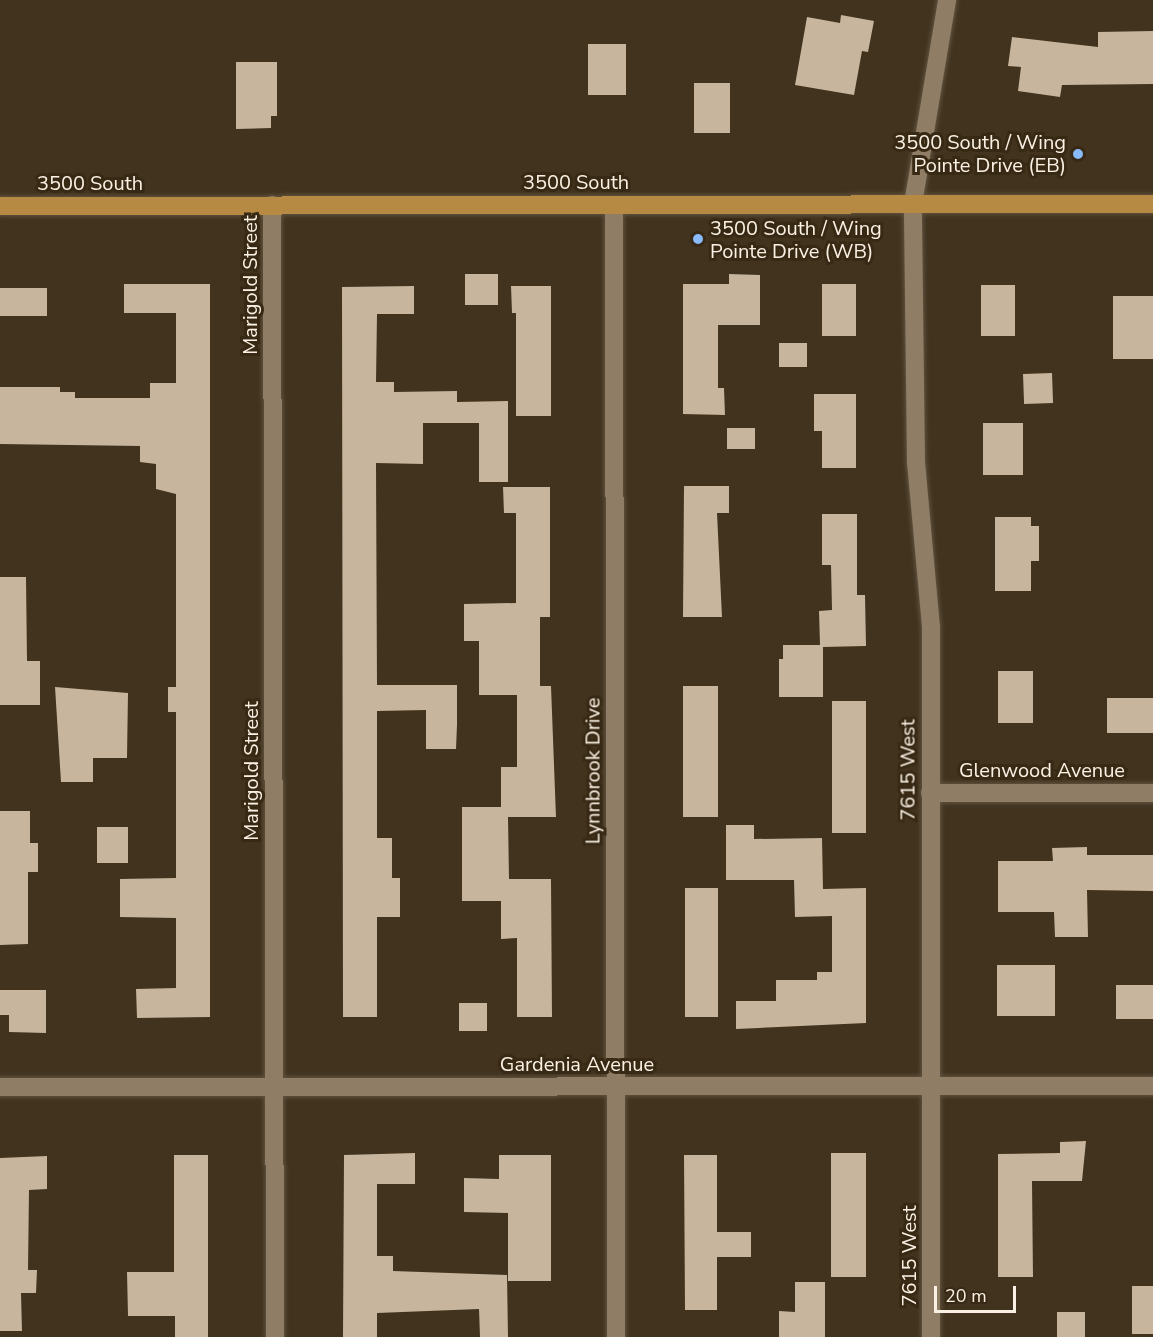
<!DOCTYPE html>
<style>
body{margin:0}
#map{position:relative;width:1153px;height:1337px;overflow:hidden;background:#42331e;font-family:"Nunito Sans",sans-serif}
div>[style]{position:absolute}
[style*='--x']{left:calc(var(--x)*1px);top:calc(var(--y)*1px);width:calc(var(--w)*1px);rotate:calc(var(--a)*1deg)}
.building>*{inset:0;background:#c7b59d;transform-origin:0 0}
.roads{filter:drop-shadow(0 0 2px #5f5340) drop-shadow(0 0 2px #5f5340)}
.minor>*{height:18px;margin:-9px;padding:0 9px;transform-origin:9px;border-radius:9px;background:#8f7d66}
.primary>*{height:18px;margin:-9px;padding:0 9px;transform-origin:9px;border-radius:9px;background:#b78a43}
.dots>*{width:16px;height:16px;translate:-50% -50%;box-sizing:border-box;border:3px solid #382914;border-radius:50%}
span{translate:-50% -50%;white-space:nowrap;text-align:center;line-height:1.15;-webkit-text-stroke:6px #382914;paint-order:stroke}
.poi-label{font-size:20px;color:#faf1e4}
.right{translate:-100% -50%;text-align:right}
.left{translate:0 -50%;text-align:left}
.street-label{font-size:20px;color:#faf1e4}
.scale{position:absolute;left:934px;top:1286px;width:82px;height:27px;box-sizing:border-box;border:3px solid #faf1e4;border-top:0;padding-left:8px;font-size:18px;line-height:21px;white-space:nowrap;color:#faf1e4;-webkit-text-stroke:4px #382914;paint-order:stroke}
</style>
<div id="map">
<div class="building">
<i style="clip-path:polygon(841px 15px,874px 21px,868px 52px,862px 51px,854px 95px,795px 85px,807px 17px,840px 23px)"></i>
<i style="clip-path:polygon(1153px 31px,1153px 84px,1062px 85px,1060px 97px,1018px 91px,1021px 67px,1008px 66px,1012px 37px,1098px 47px,1098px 32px)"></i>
<i style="left:588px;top:44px;width:38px;height:51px"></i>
<i style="clip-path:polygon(236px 62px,277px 62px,277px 116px,271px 116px,271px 128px,236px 129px)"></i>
<i style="left:694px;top:83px;width:36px;height:50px"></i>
<i style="left:465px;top:274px;width:33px;height:31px"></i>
<i style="clip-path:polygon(729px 274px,760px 275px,760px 325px,718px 325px,718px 388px,724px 388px,725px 415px,683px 414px,683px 284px,729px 284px)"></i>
<i style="clip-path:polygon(124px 284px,210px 284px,210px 1017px,137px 1018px,136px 989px,176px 988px,176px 918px,120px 917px,120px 879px,176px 878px,176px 712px,168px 712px,168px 687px,176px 687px,176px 494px,156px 489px,156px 464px,140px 462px,140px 446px,0 444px,0 387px,60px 387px,60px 392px,75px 392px,75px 398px,150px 398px,150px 383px,176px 383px,176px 313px,124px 313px)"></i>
<i style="left:822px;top:284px;width:34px;height:52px"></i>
<i style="left:981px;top:285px;width:34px;height:51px"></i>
<i style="clip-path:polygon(414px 286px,414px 314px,377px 314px,376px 382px,394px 382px,394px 392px,457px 391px,457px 402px,508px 401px,508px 482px,479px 482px,479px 423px,423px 423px,423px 464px,376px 463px,377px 685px,457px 685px,457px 725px,456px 749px,426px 749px,426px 710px,377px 711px,377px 838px,392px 838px,392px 878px,400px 878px,400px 917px,377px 917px,377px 1017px,343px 1017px,342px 287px)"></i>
<i style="clip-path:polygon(511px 286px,551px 286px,551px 416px,516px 416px,516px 313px,512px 313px)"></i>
<i style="left:0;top:288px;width:47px;height:28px"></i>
<i style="left:1113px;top:296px;width:40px;height:63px"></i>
<i style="left:779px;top:343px;width:28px;height:24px"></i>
<i style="left:1052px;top:373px;width:30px;height:29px;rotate:88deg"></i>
<i style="clip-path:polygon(814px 394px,856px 394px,856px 468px,822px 468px,822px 431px,814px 431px)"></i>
<i style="left:983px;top:423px;width:40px;height:52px"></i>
<i style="left:727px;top:428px;width:28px;height:21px"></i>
<i style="clip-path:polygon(684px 486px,729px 486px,729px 513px,717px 513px,722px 617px,683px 617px)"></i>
<i style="clip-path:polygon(503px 487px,550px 487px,550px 617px,540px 617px,540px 686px,551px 686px,556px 817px,508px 817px,509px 879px,551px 879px,552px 1017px,517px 1017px,517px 938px,501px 939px,501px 901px,462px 901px,462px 807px,501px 807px,501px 767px,517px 767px,517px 695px,479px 695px,479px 641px,464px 641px,464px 604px,516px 603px,516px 513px,504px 513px)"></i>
<i style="clip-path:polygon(822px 514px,857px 514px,857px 595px,865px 595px,866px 646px,823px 647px,823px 697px,779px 697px,779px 659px,783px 659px,783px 645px,820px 645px,819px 611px,832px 610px,831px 565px,822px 565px)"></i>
<i style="clip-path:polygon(995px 517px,1031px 517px,1031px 526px,1039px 526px,1039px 561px,1031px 561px,1031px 591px,995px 591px)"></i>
<i style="clip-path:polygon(0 577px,26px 577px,27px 661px,40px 661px,40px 705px,0 705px)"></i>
<i style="left:998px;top:671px;width:35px;height:52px"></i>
<i style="left:683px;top:686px;width:35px;height:131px"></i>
<i style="clip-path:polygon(55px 687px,128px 693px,127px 758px,93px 758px,93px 782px,61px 782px)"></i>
<i style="left:1107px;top:698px;width:46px;height:35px"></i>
<i style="left:832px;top:701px;width:34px;height:132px"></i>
<i style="clip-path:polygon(0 811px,30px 811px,30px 843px,38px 843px,38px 872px,28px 872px,28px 944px,0 945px)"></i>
<i style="clip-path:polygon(726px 825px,754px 825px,754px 839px,822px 838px,823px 889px,866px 888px,866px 1023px,736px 1029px,736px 1001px,776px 1001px,776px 980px,817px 980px,817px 972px,832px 972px,832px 916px,795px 917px,794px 880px,726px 880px)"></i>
<i style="left:128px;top:827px;width:36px;height:31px;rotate:90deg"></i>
<i style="clip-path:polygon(1087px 847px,1087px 855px,1153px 855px,1153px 891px,1087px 890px,1088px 937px,1055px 937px,1054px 912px,998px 912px,998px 861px,1053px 861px,1052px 848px)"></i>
<i style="left:685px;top:888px;width:33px;height:129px"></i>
<i style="left:997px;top:965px;width:58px;height:51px"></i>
<i style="left:1116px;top:985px;width:37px;height:34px"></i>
<i style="clip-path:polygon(0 990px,46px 990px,46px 1033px,9px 1032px,9px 1015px,0 1015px)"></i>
<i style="left:487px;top:1003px;width:28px;height:28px;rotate:90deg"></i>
<i style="clip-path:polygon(1086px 1141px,1082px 1181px,1032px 1181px,1033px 1277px,998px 1277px,998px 1154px,1060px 1153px,1060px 1142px)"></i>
<i style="clip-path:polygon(415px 1153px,415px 1184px,377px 1184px,377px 1256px,393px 1256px,393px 1271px,507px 1275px,508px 1337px,480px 1337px,479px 1309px,377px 1313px,377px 1337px,343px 1337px,344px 1155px)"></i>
<i style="left:831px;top:1153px;width:35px;height:124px"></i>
<i style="clip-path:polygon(174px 1155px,208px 1155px,208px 1337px,175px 1337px,175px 1316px,128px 1316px,127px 1272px,174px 1272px)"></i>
<i style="clip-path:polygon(499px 1155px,551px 1155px,551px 1281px,508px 1281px,508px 1213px,464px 1212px,464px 1178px,499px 1179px)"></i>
<i style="clip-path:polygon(684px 1155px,717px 1155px,717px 1232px,751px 1232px,751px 1257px,717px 1257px,717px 1310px,685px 1310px)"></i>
<i style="clip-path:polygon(47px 1156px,47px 1189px,29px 1190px,28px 1270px,37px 1270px,36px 1293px,21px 1293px,22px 1331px,0 1331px,0 1158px)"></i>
<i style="clip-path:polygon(795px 1282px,825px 1282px,825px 1337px,779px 1337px,779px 1311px,795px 1312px)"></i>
<i style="left:1132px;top:1286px;width:21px;height:48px"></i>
<i style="left:1057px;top:1312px;width:28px;height:25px"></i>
</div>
<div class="roads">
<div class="minor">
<i style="--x:272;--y:205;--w:1132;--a:89.85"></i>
<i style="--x:614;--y:205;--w:1132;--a:89.9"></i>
<i style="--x:930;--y:793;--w:223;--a:0"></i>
<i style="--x:0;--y:1087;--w:1153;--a:-0.05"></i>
<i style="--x:931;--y:1337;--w:710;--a:-90"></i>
<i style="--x:931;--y:627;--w:165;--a:-95.2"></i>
<i style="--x:916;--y:463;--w:259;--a:-90.7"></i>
<i style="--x:913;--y:204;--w:207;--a:-80.5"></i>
</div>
<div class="primary">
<i style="--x:0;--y:206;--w:1153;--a:-0.1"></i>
</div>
</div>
<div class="dots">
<i style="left:1078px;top:154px;background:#88bafc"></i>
<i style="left:698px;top:239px;background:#88bafc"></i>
</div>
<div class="poi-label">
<span class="right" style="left:1066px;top:154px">3500 South / Wing<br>Pointe Drive (EB)</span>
<span class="left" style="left:710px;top:240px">3500 South / Wing<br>Pointe Drive (WB)</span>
</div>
<div class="street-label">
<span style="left:576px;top:182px">3500 South</span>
<span style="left:90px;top:183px">3500 South</span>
<span style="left:250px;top:285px;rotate:-90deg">Marigold Street</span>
<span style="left:908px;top:770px;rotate:-90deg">7615 West</span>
<span style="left:1042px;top:770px">Glenwood Avenue</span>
<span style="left:251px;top:771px;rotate:-90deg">Marigold Street</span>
<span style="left:593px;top:771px;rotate:-90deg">Lynnbrook Drive</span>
<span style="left:577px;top:1064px">Gardenia Avenue</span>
<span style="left:909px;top:1256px;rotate:-90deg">7615 West</span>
</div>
<div class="scale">20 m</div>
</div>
